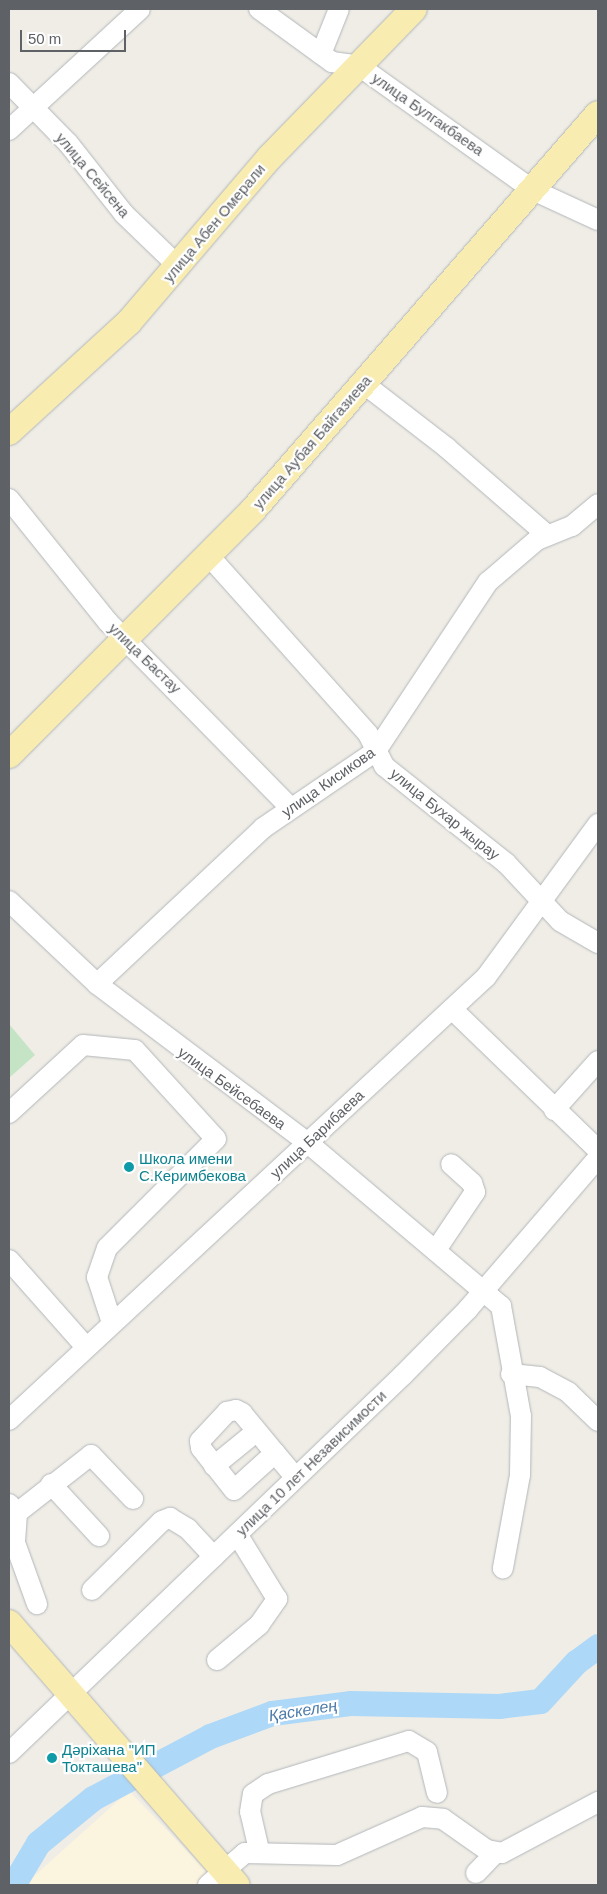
<!DOCTYPE html>
<meta charset="utf-8">
<style>
body{margin:0}
#map{position:relative;width:607px;height:1894px;overflow:hidden;background:#efede6;font-family:Helvetica,sans-serif}
div>[style]{position:absolute}
[style*='--x']{left:calc(var(--x)*1px);top:calc(var(--y)*1px);width:calc(var(--w)*1px);rotate:calc(var(--a)*1deg)}
.commercial>*{inset:0;background:#fbf4df}
.green>*{inset:0;background:#c5e4c5}
.river>*{height:25px;margin:-12.5px;padding:0 12.5px;transform-origin:12.5px;border-radius:12.5px;background:#add8f8}
.roads{filter:drop-shadow(0 0 1px #b3b6ba) drop-shadow(0 0 1px #b3b6ba)}
.minor>*{height:20px;margin:-10px;padding:0 10px;transform-origin:10px;border-radius:10px;background:#fff}
.major>*{height:26px;margin:-13px;padding:0 13px;transform-origin:13px;border-radius:13px;background:#f8ecb1}
.dots>*{width:14px;height:14px;translate:-50% -50%;box-sizing:border-box;border:2px solid #fff;border-radius:50%}
span{translate:-50% -50%;white-space:nowrap;text-align:center;line-height:1.15;-webkit-text-stroke:4.5px #fff;paint-order:stroke}
.street-label{font-size:15px;color:#5e6165}
.culture-label{font-size:15px;color:#0d838f}
.left{translate:0 -50%;text-align:left}
.water-label{font-size:16px;color:#4b7aa9;font-style:italic}
.frame{position:absolute;inset:0;border:10px solid #5e6165;pointer-events:none}
.scale{position:absolute;left:20px;top:30px;width:106px;height:22px;box-sizing:border-box;border:2px solid #5e6165;border-top:0;padding-left:6px;font-size:15px;line-height:18px;white-space:nowrap;color:#5e6165;-webkit-text-stroke:4px #fff;paint-order:stroke}
</style>
<div id="map">
<div class="commercial">
<i style="clip-path:polygon(129px 1791px,220px 1885px,24px 1885px)"></i>
</div>
<div class="green">
<i style="clip-path:polygon(9px 1024px,35px 1055px,9px 1078px)"></i>
</div>
<div class="river">
<i style="--x:13;--y:1885;--w:49;--a:-59.2"></i>
<i style="--x:38;--y:1843;--w:71;--a:-39.3"></i>
<i style="--x:93;--y:1798;--w:132;--a:-27.9"></i>
<i style="--x:210;--y:1736;--w:66;--a:-20.4"></i>
<i style="--x:272;--y:1713;--w:80;--a:-7.2"></i>
<i style="--x:351;--y:1703;--w:148;--a:1.2"></i>
<i style="--x:499;--y:1706;--w:41;--a:-7"></i>
<i style="--x:540;--y:1701;--w:53;--a:-47.3"></i>
<i style="--x:576;--y:1662;--w:27;--a:-36"></i>
</div>
<div class="roads">
<div class="minor">
<i style="--x:259;--y:9;--w:90;--a:36"></i>
<i style="--x:332;--y:62;--w:27;--a:8"></i>
<i style="--x:359;--y:66;--w:214;--a:35.5"></i>
<i style="--x:533;--y:190;--w:72;--a:24.8"></i>
<i style="--x:321;--y:54;--w:48;--a:-68.2"></i>
<i style="--x:9;--y:83;--w:84;--a:45.5"></i>
<i style="--x:68;--y:143;--w:90;--a:51.7"></i>
<i style="--x:124;--y:214;--w:75;--a:43.9"></i>
<i style="--x:9;--y:130;--w:178;--a:-42.7"></i>
<i style="--x:363;--y:383;--w:106;--a:37.7"></i>
<i style="--x:447;--y:448;--w:133;--a:41"></i>
<i style="--x:9;--y:499;--w:158;--a:51.2"></i>
<i style="--x:108;--y:622;--w:261;--a:45.5"></i>
<i style="--x:209;--y:556;--w:239;--a:48.2"></i>
<i style="--x:368;--y:734;--w:36;--a:63"></i>
<i style="--x:384;--y:766;--w:156;--a:38.5"></i>
<i style="--x:506;--y:863;--w:79;--a:47"></i>
<i style="--x:560;--y:921;--w:44;--a:30.1"></i>
<i style="--x:9;--y:901;--w:121;--a:43.3"></i>
<i style="--x:97;--y:984;--w:264;--a:37"></i>
<i style="--x:308;--y:1143;--w:253;--a:40.2"></i>
<i style="--x:501;--y:1306;--w:112;--a:79.7"></i>
<i style="--x:521;--y:1416;--w:59;--a:91"></i>
<i style="--x:520;--y:1475;--w:95;--a:100.4"></i>
<i style="--x:97;--y:984;--w:228;--a:-43.2"></i>
<i style="--x:263;--y:828;--w:137;--a:-34.3"></i>
<i style="--x:376;--y:751;--w:203;--a:-56.5"></i>
<i style="--x:488;--y:582;--w:65;--a:-40.6"></i>
<i style="--x:537;--y:540;--w:38;--a:-22"></i>
<i style="--x:572;--y:526;--w:34;--a:-40"></i>
<i style="--x:452;--y:1009;--w:203;--a:44"></i>
<i style="--x:554;--y:1110;--w:66;--a:-48.1"></i>
<i style="--x:9;--y:1113;--w:100;--a:-42.6"></i>
<i style="--x:83;--y:1045;--w:52;--a:5.5"></i>
<i style="--x:135;--y:1050;--w:120;--a:47.7"></i>
<i style="--x:216;--y:1139;--w:154;--a:135"></i>
<i style="--x:107;--y:1248;--w:31;--a:109"></i>
<i style="--x:97;--y:1277;--w:48;--a:71.9"></i>
<i style="--x:436;--y:1250;--w:70;--a:-56.1"></i>
<i style="--x:475;--y:1192;--w:9;--a:-108"></i>
<i style="--x:472;--y:1183;--w:28;--a:-138"></i>
<i style="--x:9;--y:1260;--w:116;--a:48.5"></i>
<i style="--x:511;--y:1374;--w:29;--a:6"></i>
<i style="--x:540;--y:1377;--w:32;--a:28"></i>
<i style="--x:568;--y:1392;--w:42;--a:44"></i>
<i style="--x:9;--y:1420;--w:651;--a:-42.88"></i>
<i style="--x:486;--y:977;--w:190;--a:-53.8"></i>
<i style="--x:275;--y:1453;--w:55;--a:137.9"></i>
<i style="--x:234;--y:1490;--w:53;--a:-128.2"></i>
<i style="--x:201;--y:1448;--w:7;--a:-98"></i>
<i style="--x:200;--y:1441;--w:40;--a:-47"></i>
<i style="--x:227;--y:1412;--w:9;--a:-13"></i>
<i style="--x:236;--y:1410;--w:7;--a:27"></i>
<i style="--x:242;--y:1413;--w:52;--a:50.5"></i>
<i style="--x:275;--y:1453;--w:31;--a:50"></i>
<i style="--x:214;--y:1466;--w:55;--a:-39.1"></i>
<i style="--x:51;--y:1484;--w:71;--a:47.3"></i>
<i style="--x:9;--y:1504;--w:12;--a:48"></i>
<i style="--x:17;--y:1513;--w:30;--a:94"></i>
<i style="--x:15;--y:1543;--w:65;--a:70.2"></i>
<i style="--x:17;--y:1513;--w:94;--a:-38.1"></i>
<i style="--x:91;--y:1455;--w:61;--a:46.3"></i>
<i style="--x:92;--y:1590;--w:98;--a:-44.6"></i>
<i style="--x:162;--y:1521;--w:9;--a:-21"></i>
<i style="--x:170;--y:1518;--w:21;--a:31"></i>
<i style="--x:188;--y:1529;--w:38;--a:47"></i>
<i style="--x:217;--y:1660;--w:55;--a:-39.8"></i>
<i style="--x:259;--y:1625;--w:32;--a:-55"></i>
<i style="--x:277;--y:1599;--w:76;--a:-121.6"></i>
<i style="--x:9;--y:1753;--w:546;--a:-43.81"></i>
<i style="--x:403;--y:1375;--w:93;--a:-45.4"></i>
<i style="--x:468;--y:1309;--w:199;--a:-49.3"></i>
<i style="--x:259;--y:1850;--w:39;--a:-103"></i>
<i style="--x:250;--y:1812;--w:18;--a:-81"></i>
<i style="--x:253;--y:1794;--w:18;--a:-34"></i>
<i style="--x:268;--y:1784;--w:147;--a:-17"></i>
<i style="--x:409;--y:1741;--w:21;--a:31"></i>
<i style="--x:427;--y:1752;--w:42;--a:76.3"></i>
<i style="--x:476;--y:1873;--w:28;--a:-46"></i>
<i style="--x:208;--y:1885;--w:49;--a:-40.9"></i>
<i style="--x:245;--y:1853;--w:92;--a:1.2"></i>
<i style="--x:337;--y:1855;--w:93;--a:-24.1"></i>
<i style="--x:422;--y:1817;--w:21;--a:5"></i>
<i style="--x:443;--y:1819;--w:54;--a:35.2"></i>
<i style="--x:487;--y:1850;--w:15;--a:11"></i>
<i style="--x:502;--y:1853;--w:109;--a:-28"></i>
</div>
<div class="major">
<i style="--x:9;--y:432;--w:163;--a:-42.5"></i>
<i style="--x:129;--y:322;--w:217;--a:-49.5"></i>
<i style="--x:270;--y:157;--w:206;--a:-45.8"></i>
<i style="--x:9;--y:755;--w:346;--a:-45.1"></i>
<i style="--x:253;--y:510;--w:525;--a:-48.94"></i>
<i style="--x:9;--y:1623;--w:347;--a:49"></i>
</div>
</div>
<div class="dots">
<i style="left:129px;top:1167px;background:#0f9aa8"></i>
<i style="left:52px;top:1758px;background:#0f9aa8"></i>
</div>
<div class="street-label">
<span style="left:428px;top:114px;rotate:35deg">улица Булгакбаева</span>
<span style="left:93px;top:175px;rotate:50deg">улица Сейсена</span>
<span style="left:214px;top:223px;rotate:-50deg">улица Абен Омерали</span>
<span style="left:312px;top:442px;rotate:-49deg">улица Аубая Байгазиева</span>
<span style="left:145px;top:658px;rotate:44deg">улица Бастау</span>
<span style="left:328px;top:782px;rotate:-35deg">улица Кисикова</span>
<span style="left:445px;top:814px;rotate:39deg">улица Бухар жырау</span>
<span style="left:232px;top:1088px;rotate:36deg">улица Бейсебаева</span>
<span style="left:317px;top:1134px;rotate:-43deg">улица Барибаева</span>
<span style="left:311px;top:1463px;rotate:-44deg">улица 10 лет Независимости</span>
</div>
<div class="culture-label">
<span class="left" style="left:139px;top:1167px">Школа имени<br>С.Керимбекова</span>
<span class="left" style="left:62px;top:1758px">Дәріхана "ИП<br>Токташева"</span>
</div>
<div class="water-label">
<span style="left:303px;top:1711px;rotate:-9deg">Қаскелең</span>
</div>
<div class="frame"></div>
<div class="scale">50 m</div>
</div>
